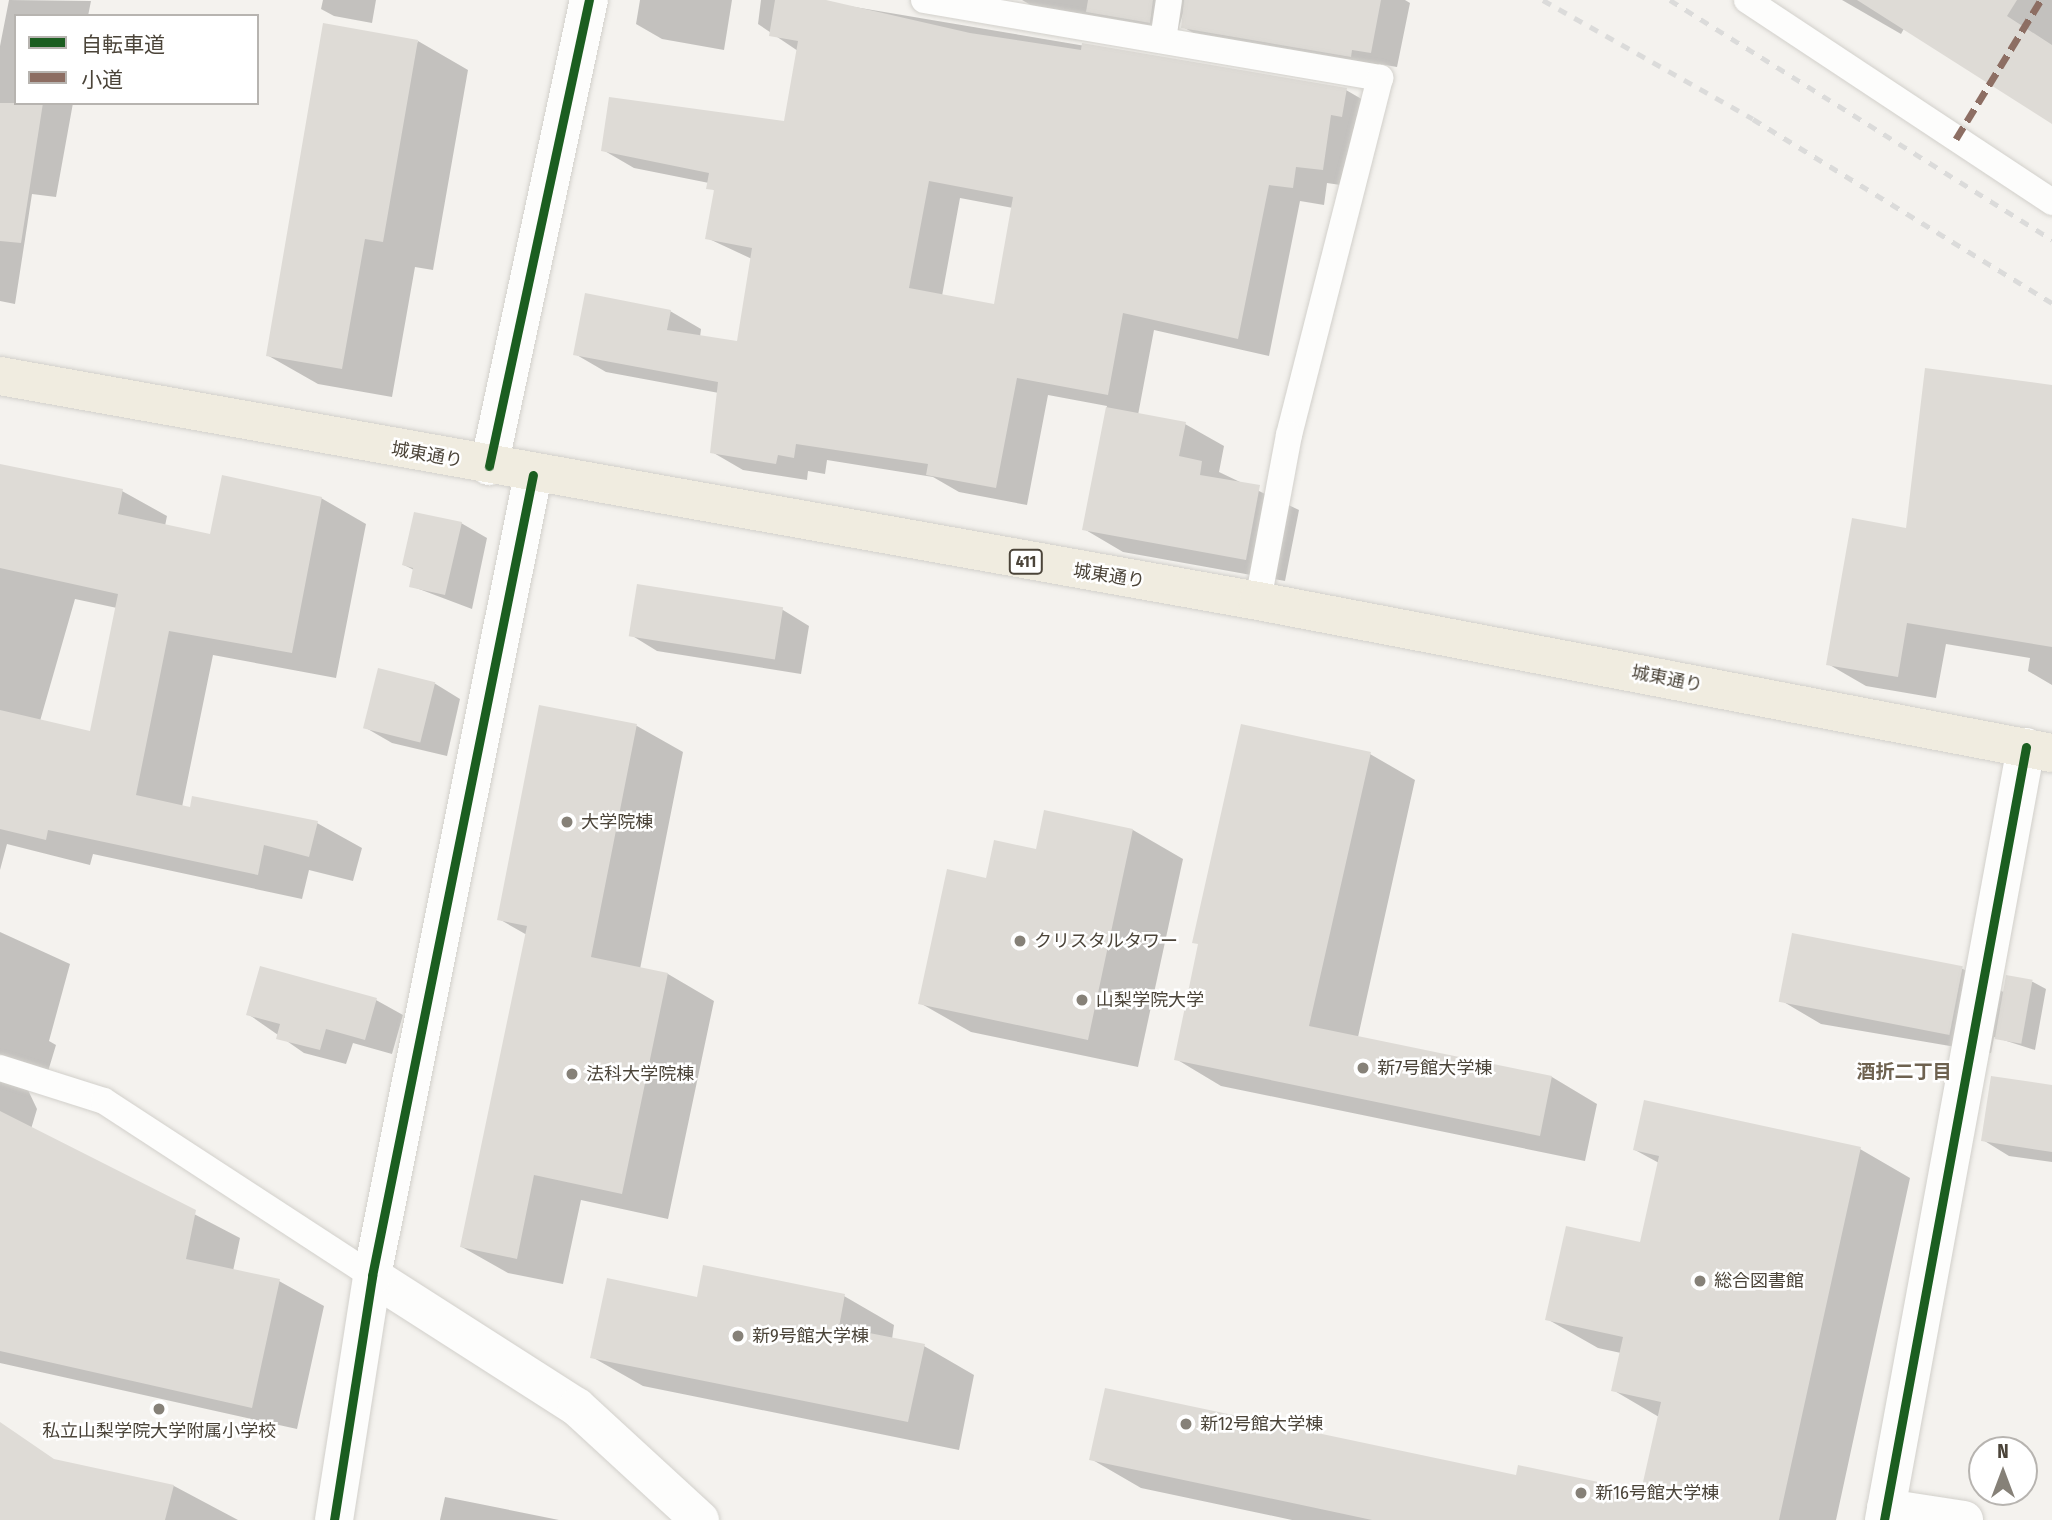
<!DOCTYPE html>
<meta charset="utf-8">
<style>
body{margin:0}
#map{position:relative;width:2052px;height:1520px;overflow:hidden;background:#f4f2ee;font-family:"Fira Sans Condensed","Noto Sans JP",sans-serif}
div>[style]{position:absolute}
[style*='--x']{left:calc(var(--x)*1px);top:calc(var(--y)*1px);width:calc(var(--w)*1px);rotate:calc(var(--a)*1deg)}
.shadow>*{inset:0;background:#0003}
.building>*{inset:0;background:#dedbd6;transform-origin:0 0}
.roads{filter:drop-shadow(0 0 2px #d2d0cb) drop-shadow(0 0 2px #d2d0cb)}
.service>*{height:26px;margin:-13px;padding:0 13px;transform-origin:13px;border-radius:13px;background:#fdfdfc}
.minor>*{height:38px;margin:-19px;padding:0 19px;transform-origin:19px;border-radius:19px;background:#fdfdfc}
.trunk>*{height:38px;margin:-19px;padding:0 19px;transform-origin:19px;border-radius:19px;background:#f0ece0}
.rail>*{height:5px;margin-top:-2.5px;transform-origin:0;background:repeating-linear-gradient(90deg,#dbdbda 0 9px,transparent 0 18px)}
.quiet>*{height:7px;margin-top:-3.5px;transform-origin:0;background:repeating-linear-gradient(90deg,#8d6e63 0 14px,transparent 0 21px)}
.cycleway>*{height:9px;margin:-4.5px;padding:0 4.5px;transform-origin:4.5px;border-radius:4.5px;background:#1b5e20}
.dots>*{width:19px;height:19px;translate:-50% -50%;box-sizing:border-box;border:4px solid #fff;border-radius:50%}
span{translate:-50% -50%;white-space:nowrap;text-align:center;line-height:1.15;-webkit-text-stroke:5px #fff;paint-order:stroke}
.shield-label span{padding:2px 5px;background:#fff;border:2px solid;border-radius:5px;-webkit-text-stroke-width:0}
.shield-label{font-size:16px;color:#4b4439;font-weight:700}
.street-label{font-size:18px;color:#4b4439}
.poi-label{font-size:18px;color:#4b4439}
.left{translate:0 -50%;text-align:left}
.neighbourhood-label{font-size:19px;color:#6e6250;font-weight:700}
.legend{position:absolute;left:14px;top:14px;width:245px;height:91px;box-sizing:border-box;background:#fff;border:2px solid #b7b4b0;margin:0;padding:9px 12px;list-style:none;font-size:21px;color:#4b4439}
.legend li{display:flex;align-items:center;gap:14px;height:35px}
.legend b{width:35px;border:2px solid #b7b4b0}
.north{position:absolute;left:1968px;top:1436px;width:70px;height:70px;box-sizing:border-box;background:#fff;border:2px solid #b7b4b0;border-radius:50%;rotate:0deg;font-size:19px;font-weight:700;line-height:28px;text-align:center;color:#4b4439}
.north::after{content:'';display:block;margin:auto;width:24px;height:32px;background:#868178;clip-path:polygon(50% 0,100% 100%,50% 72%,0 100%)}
</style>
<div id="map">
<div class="shadow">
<i style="clip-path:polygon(9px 0,91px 1px,88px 16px,16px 16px,16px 103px,73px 103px,56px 197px,32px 194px,15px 304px,0 301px,0 46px)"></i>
<i style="clip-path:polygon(323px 0,376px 0,372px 23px,334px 16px,321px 9px)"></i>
<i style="clip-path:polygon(640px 0,732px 0,724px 50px,662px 39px,636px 24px)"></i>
<i style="clip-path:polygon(evenodd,761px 0,813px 0,1346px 90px,1377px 108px,1354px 187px,1327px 183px,1324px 205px,1300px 201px,1269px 356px,1154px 330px,1138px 415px,1185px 424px,1224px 446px,1219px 472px,1299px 510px,1285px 581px,1123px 552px,1084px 529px,1107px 406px,1048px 395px,1027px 505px,959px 492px,933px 477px,827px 460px,825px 474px,808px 471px,807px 480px,743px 470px,712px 452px,719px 393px,606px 372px,575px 354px,670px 311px,701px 329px,700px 337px,738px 343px,752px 259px,707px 238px,715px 192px,709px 183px,634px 168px,603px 150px,785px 123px,798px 51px,758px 24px,761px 0,960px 198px,1013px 208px,995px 306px,942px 296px,960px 198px)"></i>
<i style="clip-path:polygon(1022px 0,1405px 0,1410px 3px,1397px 67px,1379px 64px,1377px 71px,1209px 42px,1183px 27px,1184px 10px,1176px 37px,1048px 15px)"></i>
<i style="clip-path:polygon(1842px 0,1920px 0,1901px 34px)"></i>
<i style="clip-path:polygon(1947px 0,2052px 0,2052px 122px)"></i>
<i style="clip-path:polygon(418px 41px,468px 70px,433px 270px,415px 267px,392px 397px,318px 384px,267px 355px)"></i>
<i style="clip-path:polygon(2052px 398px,2052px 685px,2028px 671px,2030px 658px,1946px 644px,1936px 698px,1866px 686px,1828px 664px,1907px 530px)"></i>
<i style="clip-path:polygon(evenodd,0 471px,122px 491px,167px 516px,165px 526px,212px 536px,321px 498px,366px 524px,336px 678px,213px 655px,182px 807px,317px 823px,362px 848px,353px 881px,309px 870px,302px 899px,93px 854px,90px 865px,7px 844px,0 870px,0 471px,75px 599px,117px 608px,91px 733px,40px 721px,75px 599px)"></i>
<i style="clip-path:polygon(461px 523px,487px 538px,472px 609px,411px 586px,414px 570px,404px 565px)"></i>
<i style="clip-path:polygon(639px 586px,783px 610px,809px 626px,801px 674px,657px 651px,631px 635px)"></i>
<i style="clip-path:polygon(434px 683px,460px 699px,447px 756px,392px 743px,366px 728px)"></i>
<i style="clip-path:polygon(541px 707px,637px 726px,683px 752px,640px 969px,668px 974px,714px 1001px,668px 1219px,581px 1200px,563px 1284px,508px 1273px,462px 1247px,527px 935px,499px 919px)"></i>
<i style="clip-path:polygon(1370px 754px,1415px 780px,1358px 1037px,1552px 1077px,1597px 1104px,1585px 1161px,1221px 1086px,1176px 1059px)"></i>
<i style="clip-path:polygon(1133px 830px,1183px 859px,1138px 1067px,971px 1032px,920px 1003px,988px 880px,1037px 851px)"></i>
<i style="clip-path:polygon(0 932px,70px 964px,49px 1041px,56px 1045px,46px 1078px,28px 1090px,37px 1109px,31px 1129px,240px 1238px,233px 1271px,279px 1281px,324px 1306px,297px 1429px,0 1363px)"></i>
<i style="clip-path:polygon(1794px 935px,1963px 969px,2005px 993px,2008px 977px,2033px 982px,2046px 989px,2035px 1050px,1994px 1037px,1991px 1053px,1821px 1024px,1782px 1001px)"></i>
<i style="clip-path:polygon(376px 1000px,403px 1015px,392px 1054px,353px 1043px,346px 1064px,304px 1053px,248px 1014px)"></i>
<i style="clip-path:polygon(2052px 1087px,2052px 1162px,2009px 1156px,1983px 1140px)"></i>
<i style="clip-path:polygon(1860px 1149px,1910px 1178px,1836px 1520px,1292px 1520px,1141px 1488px,1091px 1459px,1518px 1477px,1643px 1493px,1659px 1417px,1613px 1390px,1621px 1353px,1598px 1348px,1547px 1319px,1641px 1244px,1659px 1163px,1635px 1150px)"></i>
<i style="clip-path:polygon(844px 1296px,894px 1325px,892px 1339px,924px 1346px,974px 1375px,959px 1450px,643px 1386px,592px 1357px)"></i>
<i style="clip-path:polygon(0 1428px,57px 1462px,174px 1486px,238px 1520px,0 1520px)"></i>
<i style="clip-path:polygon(445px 1497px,559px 1520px,440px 1520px)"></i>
</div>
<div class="building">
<i style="clip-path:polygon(evenodd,775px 0,826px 0,970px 33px,1081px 50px,1082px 43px,1347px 88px,1342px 117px,1331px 115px,1323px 170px,1296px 167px,1293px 188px,1269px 185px,1238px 339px,1123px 313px,1108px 395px,1017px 378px,996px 488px,926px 475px,928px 464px,796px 444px,794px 458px,778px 455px,776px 464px,710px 453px,718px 382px,573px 355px,585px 293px,671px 310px,667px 330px,737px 341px,752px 248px,705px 239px,714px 190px,706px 189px,709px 173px,601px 151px,609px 97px,784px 121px,798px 41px,769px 36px,775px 0,929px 181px,1013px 197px,994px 304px,909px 288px,929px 181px)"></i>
<i style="clip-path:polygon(1088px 0,1153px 0,1150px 23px,1086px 12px)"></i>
<i style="clip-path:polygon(1184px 0,1381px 0,1371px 53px,1352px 50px,1351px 57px,1181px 28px)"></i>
<i style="clip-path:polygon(1857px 0,2017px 0,2007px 16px,2052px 45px,2052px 124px)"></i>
<i style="clip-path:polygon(323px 23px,418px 40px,383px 242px,365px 239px,342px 369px,266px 356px)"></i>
<i style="clip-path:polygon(0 103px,43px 103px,21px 243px,0 241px)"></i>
<i style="clip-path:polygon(1925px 368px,2052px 385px,2052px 647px,1907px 623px,1898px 677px,1826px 665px,1852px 518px,1906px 528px)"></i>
<i style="clip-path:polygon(1106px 407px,1186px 422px,1179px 456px,1202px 461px,1200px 475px,1260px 485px,1246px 560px,1082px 530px)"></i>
<i style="clip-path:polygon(0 464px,123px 489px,118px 514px,210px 534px,222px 475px,322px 497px,292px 653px,169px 631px,136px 795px,190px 807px,192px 796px,318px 821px,309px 857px,264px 845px,258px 875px,48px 830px,46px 840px,0 829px,0 710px,90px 731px,118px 594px,0 568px)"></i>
<i style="clip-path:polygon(414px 512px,462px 522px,445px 595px,409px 587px,413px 568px,402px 565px)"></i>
<i style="left:637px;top:584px;width:148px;height:53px;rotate:9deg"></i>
<i style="left:378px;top:668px;width:59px;height:62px;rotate:14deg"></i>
<i style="clip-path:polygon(539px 705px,637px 724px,591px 957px,668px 973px,622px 1194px,534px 1175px,517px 1259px,460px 1247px,527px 926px,497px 920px)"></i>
<i style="clip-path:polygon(1241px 724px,1371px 752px,1309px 1026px,1552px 1076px,1540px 1136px,1174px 1060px,1198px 944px,1192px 943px)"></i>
<i style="clip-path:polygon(1044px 810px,1133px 829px,1088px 1040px,918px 1004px,947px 869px,986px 878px,994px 840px,1036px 849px)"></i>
<i style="left:1792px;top:933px;width:174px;height:70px;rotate:11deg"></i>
<i style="clip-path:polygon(260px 966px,377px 998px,365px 1040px,326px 1029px,320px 1050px,276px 1039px,280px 1024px,246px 1015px)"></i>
<i style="left:2006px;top:975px;width:27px;height:65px;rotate:10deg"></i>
<i style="clip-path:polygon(1991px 1076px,2052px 1085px,2052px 1152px,1981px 1141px)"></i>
<i style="clip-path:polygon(1644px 1100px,1861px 1147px,1779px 1520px,1372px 1520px,1089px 1460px,1105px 1388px,1516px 1475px,1518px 1465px,1641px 1491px,1661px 1402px,1611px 1391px,1623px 1337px,1545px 1320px,1566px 1226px,1640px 1242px,1659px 1156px,1633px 1150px)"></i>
<i style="clip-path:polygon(0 1111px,196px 1210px,186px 1259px,280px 1279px,252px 1408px,0 1351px)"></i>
<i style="clip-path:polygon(703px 1265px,845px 1294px,839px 1327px,925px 1344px,908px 1422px,590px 1358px,607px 1278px,697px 1297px)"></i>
<i style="clip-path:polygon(0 1422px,54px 1459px,174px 1485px,165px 1520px,0 1520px)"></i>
</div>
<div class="roads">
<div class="service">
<i style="--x:924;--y:0;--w:463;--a:9.7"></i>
<i style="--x:1380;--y:78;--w:368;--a:104.3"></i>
<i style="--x:1289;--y:435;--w:169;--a:100.6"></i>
<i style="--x:1747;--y:0;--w:366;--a:33.5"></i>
<i style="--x:1163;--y:40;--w:40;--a:-81.5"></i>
<i style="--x:0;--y:1068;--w:109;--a:17.6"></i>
<i style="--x:104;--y:1101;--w:320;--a:33.1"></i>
</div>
<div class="minor">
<i style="--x:489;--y:466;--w:477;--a:-77.9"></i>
<i style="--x:372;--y:1276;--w:243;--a:32.6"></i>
<i style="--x:577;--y:1407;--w:167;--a:42.6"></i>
<i style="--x:1886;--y:1508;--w:79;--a:8.7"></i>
<i style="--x:334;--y:1520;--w:247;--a:-81.1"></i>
<i style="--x:372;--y:1276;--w:817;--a:-78.64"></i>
<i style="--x:1884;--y:1520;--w:786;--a:-79.59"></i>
</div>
<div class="trunk">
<i style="--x:0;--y:376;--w:1278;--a:10.14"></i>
<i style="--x:1258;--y:601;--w:808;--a:10.84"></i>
</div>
</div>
<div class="rail">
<i style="--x:1543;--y:0;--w:241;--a:29.5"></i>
<i style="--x:1753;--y:119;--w:351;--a:31.6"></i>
<i style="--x:1670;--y:0;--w:451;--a:32.1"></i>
</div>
<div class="quiet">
<i style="--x:1956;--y:139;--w:163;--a:-58.6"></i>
</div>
<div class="cycleway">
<i style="--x:489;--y:466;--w:477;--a:-77.9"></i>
<i style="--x:334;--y:1520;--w:247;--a:-81.1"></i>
<i style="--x:372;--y:1276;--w:817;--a:-78.64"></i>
<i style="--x:1884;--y:1520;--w:786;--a:-79.59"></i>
</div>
<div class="dots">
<i style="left:567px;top:822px;background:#868178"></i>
<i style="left:1020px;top:941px;background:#868178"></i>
<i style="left:1082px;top:1000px;background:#868178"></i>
<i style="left:1363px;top:1068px;background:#868178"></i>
<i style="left:572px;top:1074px;background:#868178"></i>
<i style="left:1700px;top:1281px;background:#868178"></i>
<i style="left:738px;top:1336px;background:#868178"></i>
<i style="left:159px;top:1409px;background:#868178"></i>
<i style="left:1186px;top:1424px;background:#868178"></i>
<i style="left:1581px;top:1493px;background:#868178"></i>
</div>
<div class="shield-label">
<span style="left:1026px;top:562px">411</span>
</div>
<div class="street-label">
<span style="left:427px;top:455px;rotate:10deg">城東通り</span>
<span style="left:1109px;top:576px;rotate:9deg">城東通り</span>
<span style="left:1667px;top:679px;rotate:11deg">城東通り</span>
</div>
<div class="poi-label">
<span class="left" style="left:581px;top:822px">大学院棟</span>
<span class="left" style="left:1034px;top:941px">クリスタルタワー</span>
<span class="left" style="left:1096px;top:1000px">山梨学院大学</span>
<span class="left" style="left:1377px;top:1068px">新7号館大学棟</span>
<span class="left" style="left:586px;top:1074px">法科大学院棟</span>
<span class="left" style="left:1714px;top:1281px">総合図書館</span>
<span class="left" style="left:752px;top:1336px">新9号館大学棟</span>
<span class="left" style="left:1200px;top:1424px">新12号館大学棟</span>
<span style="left:159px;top:1431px">私立山梨学院大学附属小学校</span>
<span class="left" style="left:1595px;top:1493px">新16号館大学棟</span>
</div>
<div class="neighbourhood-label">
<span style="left:1904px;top:1072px">酒折二丁目</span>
</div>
<ul class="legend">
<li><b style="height:9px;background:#1b5e20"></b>自転車道</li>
<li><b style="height:9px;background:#8d6e63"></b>小道</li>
</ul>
<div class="north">N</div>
</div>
